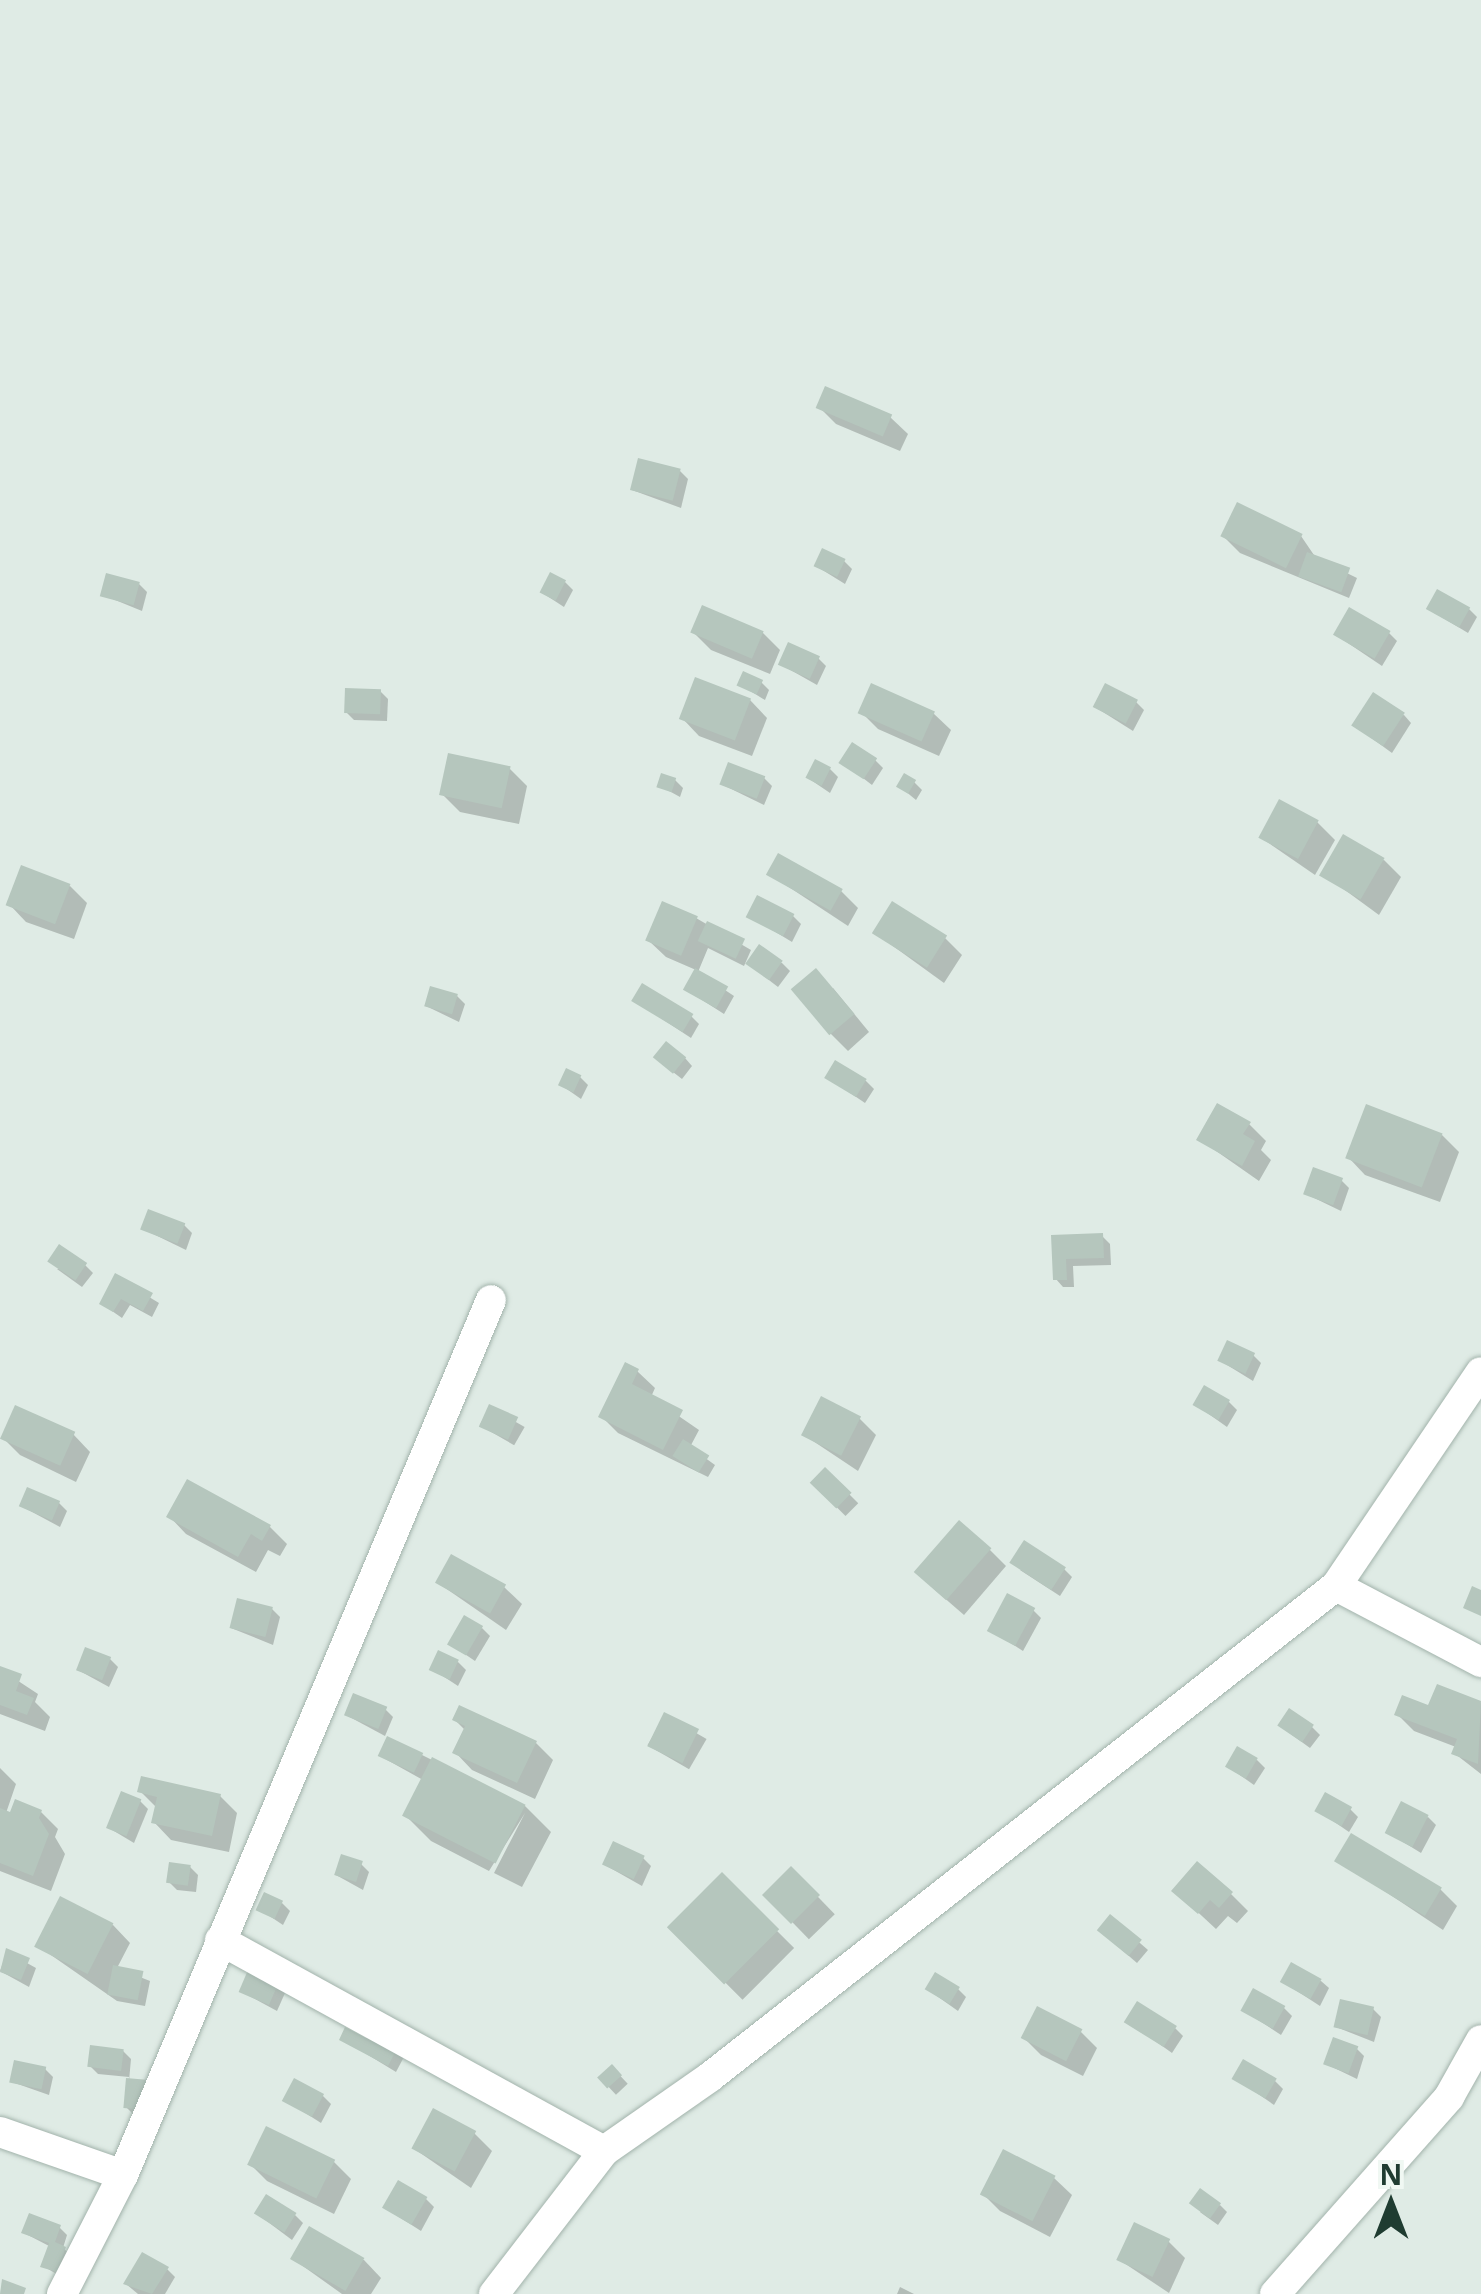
<!DOCTYPE html>
<style>
body{margin:0}
#map{position:relative;width:1481px;height:2294px;overflow:hidden;background:#dfebe5;font-family:"Noto Sans",sans-serif}
div>[style]{position:absolute}
[style*='--x']{left:calc(var(--x)*1px);top:calc(var(--y)*1px);width:calc(var(--w)*1px);rotate:calc(var(--a)*1deg)}
.shadow>*{inset:0;background:#0003;transform-origin:0 0}
.building>*{inset:0;background:#b5c6bd;transform-origin:0 0}
.roads{filter:drop-shadow(0 0 2px #a2b3ab) drop-shadow(0 0 2px #a2b3ab)}
.minor>*{height:30px;margin:-15px;padding:0 15px;transform-origin:15px;border-radius:15px;background:#fff}
span{translate:-50% -50%;white-space:nowrap;text-align:center;line-height:1.15;-webkit-text-stroke:10px #f0f8f3;paint-order:stroke}
.north{position:absolute;left:1341px;top:2154px;width:100px;height:100px;-webkit-text-stroke:8px #f0f8f3;paint-order:stroke;rotate:0deg;font-size:28px;font-weight:700;line-height:40px;text-align:center;color:#1f3c31}
.north::after{content:'';display:block;margin:auto;width:35px;height:45px;background:#1f3c31;clip-path:polygon(50% 0,100% 100%,50% 72%,0 100%)}
</style>
<div id="map">
<div class="shadow">
<i style="clip-path:polygon(819px 407px,890px 417px,908px 434px,900px 451px,836px 424px)"></i>
<i style="clip-path:polygon(680px 471px,688px 479px,681px 508px,632px 490px)"></i>
<i style="clip-path:polygon(1223px 536px,1301px 536px,1316px 558px,1357px 578px,1349px 598px,1240px 553px)"></i>
<i style="clip-path:polygon(844px 561px,852px 569px,845px 584px,816px 566px)"></i>
<i style="clip-path:polygon(565px 582px,573px 590px,564px 607px,541px 592px)"></i>
<i style="clip-path:polygon(139px 584px,147px 592px,142px 611px,103px 595px)"></i>
<i style="clip-path:polygon(1469px 609px,1477px 617px,1468px 633px,1430px 610px)"></i>
<i style="clip-path:polygon(694px 633px,763px 633px,780px 650px,770px 674px,711px 650px)"></i>
<i style="clip-path:polygon(1389px 633px,1397px 641px,1382px 666px,1336px 635px)"></i>
<i style="clip-path:polygon(818px 658px,826px 666px,817px 685px,780px 664px)"></i>
<i style="clip-path:polygon(761px 682px,769px 690px,765px 700px,739px 684px)"></i>
<i style="clip-path:polygon(380px 691px,388px 699px,387px 721px,354px 720px,346px 712px)"></i>
<i style="clip-path:polygon(750px 700px,767px 718px,752px 756px,699px 736px,682px 718px)"></i>
<i style="clip-path:polygon(1136px 702px,1144px 710px,1133px 731px,1095px 707px)"></i>
<i style="clip-path:polygon(861px 712px,933px 713px,951px 730px,939px 756px,878px 729px)"></i>
<i style="clip-path:polygon(1404px 715px,1411px 723px,1392px 753px,1355px 726px)"></i>
<i style="clip-path:polygon(875px 760px,883px 768px,872px 785px,842px 762px)"></i>
<i style="clip-path:polygon(509px 768px,527px 786px,519px 824px,460px 812px,443px 795px)"></i>
<i style="clip-path:polygon(830px 769px,838px 777px,830px 793px,808px 778px)"></i>
<i style="clip-path:polygon(764px 778px,772px 786px,764px 805px,721px 784px)"></i>
<i style="clip-path:polygon(675px 780px,683px 788px,680px 797px,660px 786px)"></i>
<i style="clip-path:polygon(914px 782px,922px 790px,916px 800px,899px 786px)"></i>
<i style="clip-path:polygon(1317px 822px,1335px 840px,1315px 875px,1260px 837px)"></i>
<i style="clip-path:polygon(1384px 860px,1401px 877px,1379px 915px,1323px 874px)"></i>
<i style="clip-path:polygon(769px 874px,841px 891px,858px 908px,848px 926px)"></i>
<i style="clip-path:polygon(70px 886px,87px 903px,74px 939px,26px 922px,9px 904px)"></i>
<i style="clip-path:polygon(749px 916px,793px 916px,801px 924px,792px 942px)"></i>
<i style="clip-path:polygon(696px 918px,751px 950px,744px 966px,708px 948px,698px 972px,734px 996px,724px 1014px,685px 989px,696px 970px,666px 957px,648px 940px)"></i>
<i style="clip-path:polygon(875px 933px,945px 938px,962px 955px,944px 983px)"></i>
<i style="clip-path:polygon(782px 963px,790px 971px,778px 987px,748px 964px)"></i>
<i style="clip-path:polygon(833px 988px,869px 1032px,848px 1051px,831px 1034px)"></i>
<i style="clip-path:polygon(457px 996px,465px 1004px,459px 1022px,426px 1006px)"></i>
<i style="clip-path:polygon(635px 1001px,691px 1016px,699px 1024px,691px 1038px)"></i>
<i style="clip-path:polygon(685px 1058px,692px 1066px,682px 1079px,664px 1065px)"></i>
<i style="clip-path:polygon(580px 1077px,588px 1085px,581px 1099px,561px 1085px)"></i>
<i style="clip-path:polygon(828px 1078px,866px 1081px,874px 1089px,865px 1103px)"></i>
<i style="clip-path:polygon(1249px 1124px,1266px 1141px,1261px 1150px,1271px 1160px,1259px 1181px,1199px 1139px)"></i>
<i style="clip-path:polygon(1442px 1135px,1459px 1152px,1440px 1202px,1365px 1175px,1348px 1157px)"></i>
<i style="clip-path:polygon(1341px 1180px,1349px 1188px,1341px 1211px,1306px 1194px)"></i>
<i style="clip-path:polygon(184px 1225px,192px 1233px,186px 1250px,143px 1229px)"></i>
<i style="clip-path:polygon(1102px 1236px,1110px 1244px,1111px 1265px,1073px 1266px,1074px 1287px,1063px 1287px,1055px 1278px,1054px 1237px)"></i>
<i style="clip-path:polygon(85px 1265px,93px 1273px,82px 1287px,57px 1269px)"></i>
<i style="clip-path:polygon(116px 1277px,159px 1303px,152px 1317px,130px 1305px,122px 1318px,102px 1304px)"></i>
<i style="clip-path:polygon(1253px 1355px,1261px 1363px,1253px 1381px,1219px 1360px)"></i>
<i style="clip-path:polygon(637px 1371px,655px 1388px,651px 1397px,699px 1430px,690px 1447px,715px 1465px,708px 1477px,618px 1433px,601px 1416px)"></i>
<i style="clip-path:polygon(1229px 1402px,1237px 1410px,1227px 1427px,1196px 1405px)"></i>
<i style="left:490px;top:1407px;width:40px;height:21px;rotate:30deg"></i>
<i style="clip-path:polygon(859px 1418px,876px 1435px,858px 1471px,804px 1435px)"></i>
<i style="clip-path:polygon(73px 1434px,90px 1452px,76px 1482px,20px 1455px,3px 1438px)"></i>
<i style="left:825px;top:1470px;width:47px;height:18px;rotate:45deg"></i>
<i style="clip-path:polygon(59px 1503px,67px 1511px,60px 1527px,21px 1506px)"></i>
<i style="clip-path:polygon(169px 1516px,270px 1527px,287px 1544px,280px 1556px,268px 1550px,256px 1572px,186px 1534px)"></i>
<i style="clip-path:polygon(989px 1549px,1006px 1566px,964px 1615px,934px 1589px)"></i>
<i style="clip-path:polygon(1064px 1569px,1072px 1577px,1060px 1596px,1020px 1570px)"></i>
<i style="clip-path:polygon(438px 1583px,504px 1587px,522px 1604px,506px 1630px)"></i>
<i style="clip-path:polygon(272px 1609px,280px 1617px,273px 1645px,231px 1628px)"></i>
<i style="clip-path:polygon(1033px 1610px,1041px 1618px,1023px 1651px,990px 1630px)"></i>
<i style="clip-path:polygon(482px 1628px,490px 1636px,475px 1661px,450px 1644px)"></i>
<i style="clip-path:polygon(110px 1659px,118px 1667px,109px 1687px,78px 1670px)"></i>
<i style="clip-path:polygon(458px 1662px,466px 1670px,458px 1686px,432px 1669px)"></i>
<i style="clip-path:polygon(0 1669px,38px 1694px,35px 1702px,50px 1717px,45px 1731px,0 1714px)"></i>
<i style="clip-path:polygon(1438px 1687px,1481px 1703px,1481px 1774px,1454px 1753px,1456px 1747px,1414px 1731px,1397px 1714px,1430px 1708px)"></i>
<i style="clip-path:polygon(385px 1709px,393px 1717px,385px 1736px,346px 1715px)"></i>
<i style="left:665px;top:1715px;width:48px;height:35px;rotate:30deg"></i>
<i style="clip-path:polygon(455px 1720px,536px 1743px,553px 1760px,535px 1799px,472px 1770px,455px 1752px,465px 1730px)"></i>
<i style="clip-path:polygon(1312px 1727px,1320px 1735px,1310px 1748px,1288px 1732px)"></i>
<i style="clip-path:polygon(422px 1755px,525px 1806px,551px 1832px,522px 1887px,494px 1873px,525px 1813px,489px 1871px,431px 1841px,405px 1815px,423px 1780px,380px 1756px)"></i>
<i style="clip-path:polygon(1257px 1760px,1265px 1768px,1254px 1785px,1227px 1766px)"></i>
<i style="clip-path:polygon(0 1768px,16px 1784px,6px 1813px,41px 1812px,58px 1829px,55px 1837px,65px 1854px,51px 1891px,0 1871px)"></i>
<i style="clip-path:polygon(140px 1791px,220px 1796px,237px 1813px,229px 1852px,171px 1840px,154px 1822px,157px 1808px)"></i>
<i style="clip-path:polygon(140px 1801px,148px 1809px,134px 1843px,109px 1828px)"></i>
<i style="clip-path:polygon(1350px 1809px,1358px 1817px,1349px 1832px,1317px 1810px)"></i>
<i style="clip-path:polygon(1428px 1817px,1436px 1825px,1421px 1853px,1387px 1832px)"></i>
<i style="clip-path:polygon(643px 1858px,651px 1866px,642px 1886px,605px 1865px)"></i>
<i style="clip-path:polygon(1338px 1860px,1440px 1889px,1457px 1906px,1443px 1930px)"></i>
<i style="clip-path:polygon(361px 1864px,369px 1872px,363px 1890px,336px 1875px)"></i>
<i style="clip-path:polygon(190px 1867px,198px 1875px,196px 1892px,177px 1890px,169px 1882px)"></i>
<i style="left:791px;top:1869px;width:63px;height:36px;rotate:46deg"></i>
<i style="left:722px;top:1876px;width:102px;height:73px;rotate:45deg"></i>
<i style="clip-path:polygon(1175px 1891px,1231px 1894px,1248px 1911px,1237px 1923px,1228px 1916px,1216px 1929px)"></i>
<i style="clip-path:polygon(282px 1903px,290px 1911px,283px 1925px,259px 1909px)"></i>
<i style="clip-path:polygon(1111px 1918px,1148px 1950px,1137px 1963px,1108px 1938px)"></i>
<i style="clip-path:polygon(113px 1925px,130px 1943px,117px 1968px,150px 1981px,145px 2006px,117px 2001px,38px 1946px)"></i>
<i style="clip-path:polygon(7px 1952px,36px 1968px,29px 1987px,0 1971px)"></i>
<i style="clip-path:polygon(1321px 1981px,1329px 1988px,1320px 2006px,1283px 1982px)"></i>
<i style="clip-path:polygon(277px 1985px,285px 1993px,277px 2011px,242px 1992px)"></i>
<i style="clip-path:polygon(927px 1989px,958px 1989px,966px 1997px,958px 2011px)"></i>
<i style="clip-path:polygon(1284px 2008px,1292px 2016px,1281px 2035px,1243px 2010px)"></i>
<i style="clip-path:polygon(1373px 2009px,1381px 2017px,1374px 2042px,1336px 2027px)"></i>
<i style="clip-path:polygon(1127px 2021px,1175px 2028px,1183px 2036px,1172px 2053px)"></i>
<i style="clip-path:polygon(1080px 2031px,1097px 2048px,1083px 2076px,1041px 2055px,1024px 2038px)"></i>
<i style="clip-path:polygon(342px 2039px,405px 2055px,396px 2072px)"></i>
<i style="clip-path:polygon(1356px 2048px,1364px 2056px,1357px 2079px,1326px 2064px)"></i>
<i style="clip-path:polygon(123px 2051px,131px 2059px,129px 2081px,148px 2082px,134px 2115px,126px 2107px,129px 2077px,98px 2074px,90px 2066px)"></i>
<i style="left:612px;top:2067px;width:23px;height:16px;rotate:47deg"></i>
<i style="clip-path:polygon(45px 2069px,53px 2077px,49px 2095px,12px 2082px)"></i>
<i style="clip-path:polygon(1235px 2078px,1275px 2081px,1283px 2089px,1274px 2105px)"></i>
<i style="clip-path:polygon(323px 2096px,331px 2104px,321px 2123px,285px 2100px)"></i>
<i style="clip-path:polygon(474px 2133px,492px 2151px,471px 2188px,413px 2148px)"></i>
<i style="clip-path:polygon(334px 2162px,351px 2179px,334px 2214px,267px 2181px,250px 2164px)"></i>
<i style="clip-path:polygon(1054px 2178px,1072px 2195px,1050px 2237px,1000px 2211px,983px 2194px)"></i>
<i style="clip-path:polygon(426px 2199px,434px 2207px,421px 2231px,385px 2208px)"></i>
<i style="clip-path:polygon(1220px 2205px,1227px 2212px,1218px 2225px,1200px 2212px)"></i>
<i style="clip-path:polygon(256px 2213px,295px 2215px,303px 2223px,292px 2240px)"></i>
<i style="clip-path:polygon(59px 2227px,67px 2235px,63px 2248px,73px 2257px,65px 2279px,43px 2266px,51px 2247px,24px 2233px)"></i>
<i style="clip-path:polygon(1168px 2241px,1185px 2258px,1169px 2293px,1118px 2259px)"></i>
<i style="clip-path:polygon(293px 2259px,364px 2260px,381px 2278px,371px 2294px,342px 2294px)"></i>
<i style="clip-path:polygon(167px 2269px,175px 2277px,165px 2294px,138px 2294px,126px 2284px)"></i>
<i style="clip-path:polygon(900px 2287px,914px 2294px,897px 2294px)"></i>
</div>
<div class="building">
<i style="left:825px;top:386px;width:73px;height:24px;rotate:23deg"></i>
<i style="left:638px;top:458px;width:44px;height:33px;rotate:14deg"></i>
<i style="left:1237px;top:502px;width:73px;height:38px;rotate:26deg"></i>
<i style="left:822px;top:548px;width:26px;height:20px;rotate:25deg"></i>
<i style="left:1307px;top:552px;width:46px;height:26px;rotate:20deg"></i>
<i style="left:550px;top:572px;width:18px;height:23px;rotate:27deg"></i>
<i style="left:106px;top:573px;width:35px;height:24px;rotate:15deg"></i>
<i style="left:1437px;top:589px;width:38px;height:23px;rotate:29deg"></i>
<i style="left:702px;top:605px;width:67px;height:30px;rotate:23deg"></i>
<i style="left:1349px;top:607px;width:48px;height:32px;rotate:30deg"></i>
<i style="left:788px;top:642px;width:35px;height:25px;rotate:24deg"></i>
<i style="left:743px;top:671px;width:22px;height:16px;rotate:24deg"></i>
<i style="left:695px;top:677px;width:60px;height:45px;rotate:21deg"></i>
<i style="left:871px;top:683px;width:70px;height:33px;rotate:24deg"></i>
<i style="left:1105px;top:683px;width:37px;height:27px;rotate:27deg"></i>
<i style="left:345px;top:688px;width:36px;height:25px;rotate:2deg"></i>
<i style="left:1373px;top:692px;width:38px;height:40px;rotate:33deg"></i>
<i style="left:852px;top:742px;width:30px;height:25px;rotate:33deg"></i>
<i style="left:448px;top:753px;width:64px;height:43px;rotate:12deg"></i>
<i style="left:815px;top:759px;width:18px;height:21px;rotate:27deg"></i>
<i style="left:728px;top:762px;width:40px;height:24px;rotate:21deg"></i>
<i style="left:661px;top:773px;width:16px;height:15px;rotate:18deg"></i>
<i style="left:904px;top:773px;width:14px;height:16px;rotate:30deg"></i>
<i style="left:1279px;top:799px;width:45px;height:44px;rotate:28deg"></i>
<i style="left:1343px;top:834px;width:48px;height:48px;rotate:30deg"></i>
<i style="left:778px;top:853px;width:74px;height:25px;rotate:29deg"></i>
<i style="left:21px;top:865px;width:53px;height:43px;rotate:21deg"></i>
<i style="left:757px;top:895px;width:42px;height:25px;rotate:27deg"></i>
<i style="left:662px;top:901px;width:39px;height:43px;rotate:23deg"></i>
<i style="left:892px;top:901px;width:65px;height:38px;rotate:32deg"></i>
<i style="left:707px;top:921px;width:42px;height:22px;rotate:25deg"></i>
<i style="left:759px;top:944px;width:29px;height:24px;rotate:35deg"></i>
<i style="left:695px;top:968px;width:38px;height:25px;rotate:29deg"></i>
<i style="left:816px;top:968px;width:60px;height:33px;rotate:50deg"></i>
<i style="left:642px;top:983px;width:60px;height:21px;rotate:31deg"></i>
<i style="left:430px;top:986px;width:29px;height:21px;rotate:16deg"></i>
<i style="left:666px;top:1041px;width:26px;height:21px;rotate:39deg"></i>
<i style="left:835px;top:1060px;width:37px;height:21px;rotate:31deg"></i>
<i style="left:566px;top:1068px;width:17px;height:19px;rotate:25deg"></i>
<i style="clip-path:polygon(1217px 1103px,1251px 1122px,1243px 1134px,1255px 1141px,1242px 1166px,1196px 1140px)"></i>
<i style="left:1366px;top:1104px;width:82px;height:58px;rotate:21deg"></i>
<i style="left:1313px;top:1167px;width:32px;height:29px;rotate:20deg"></i>
<i style="left:148px;top:1209px;width:40px;height:22px;rotate:21deg"></i>
<i style="clip-path:polygon(1103px 1233px,1104px 1258px,1066px 1259px,1067px 1280px,1053px 1280px,1051px 1235px)"></i>
<i style="left:59px;top:1244px;width:34px;height:21px;rotate:34deg"></i>
<i style="clip-path:polygon(115px 1273px,153px 1293px,143px 1311px,121px 1299px,113px 1312px,99px 1304px)"></i>
<i style="left:1227px;top:1340px;width:31px;height:23px;rotate:25deg"></i>
<i style="clip-path:polygon(625px 1362px,639px 1369px,632px 1384px,683px 1410px,663px 1450px,598px 1417px)"></i>
<i style="left:1204px;top:1385px;width:30px;height:23px;rotate:30deg"></i>
<i style="left:821px;top:1396px;width:45px;height:44px;rotate:27deg"></i>
<i style="left:489px;top:1404px;width:32px;height:25px;rotate:24deg"></i>
<i style="left:15px;top:1405px;width:66px;height:37px;rotate:24deg"></i>
<i style="left:683px;top:1439px;width:31px;height:20px;rotate:32deg"></i>
<i style="left:825px;top:1467px;width:37px;height:22px;rotate:44deg"></i>
<i style="clip-path:polygon(187px 1479px,271px 1525px,262px 1541px,251px 1534px,238px 1557px,166px 1517px)"></i>
<i style="left:27px;top:1487px;width:36px;height:21px;rotate:23deg"></i>
<i style="left:959px;top:1520px;width:43px;height:69px;rotate:41deg"></i>
<i style="left:1024px;top:1540px;width:50px;height:27px;rotate:33deg"></i>
<i style="left:451px;top:1554px;width:63px;height:33px;rotate:29deg"></i>
<i style="clip-path:polygon(1472px 1586px,1481px 1590px,1481px 1616px,1463px 1608px)"></i>
<i style="left:1007px;top:1593px;width:32px;height:43px;rotate:28deg"></i>
<i style="left:237px;top:1598px;width:37px;height:31px;rotate:14deg"></i>
<i style="left:464px;top:1615px;width:22px;height:34px;rotate:30deg"></i>
<i style="left:85px;top:1647px;width:28px;height:25px;rotate:21deg"></i>
<i style="left:438px;top:1650px;width:23px;height:22px;rotate:25deg"></i>
<i style="clip-path:polygon(0 1666px,22px 1674px,16px 1691px,34px 1698px,27px 1715px,0 1705px)"></i>
<i style="clip-path:polygon(1437px 1684px,1481px 1701px,1478px 1764px,1451px 1754px,1457px 1739px,1394px 1715px,1402px 1695px,1428px 1705px)"></i>
<i style="left:353px;top:1693px;width:37px;height:24px;rotate:22deg"></i>
<i style="clip-path:polygon(459px 1705px,537px 1741px,517px 1783px,452px 1753px,465px 1726px,452px 1720px)"></i>
<i style="left:1289px;top:1708px;width:30px;height:21px;rotate:34deg"></i>
<i style="left:664px;top:1712px;width:39px;height:38px;rotate:26deg"></i>
<i style="left:387px;top:1736px;width:40px;height:22px;rotate:25deg"></i>
<i style="left:1237px;top:1746px;width:24px;height:24px;rotate:30deg"></i>
<i style="left:432px;top:1757px;width:105px;height:66px;rotate:27deg"></i>
<i style="clip-path:polygon(141px 1776px,221px 1794px,212px 1836px,151px 1823px,157px 1797px,137px 1792px)"></i>
<i style="left:121px;top:1791px;width:22px;height:40px;rotate:22deg"></i>
<i style="left:1325px;top:1792px;width:31px;height:22px;rotate:29deg"></i>
<i style="clip-path:polygon(15px 1799px,42px 1810px,39px 1818px,49px 1834px,33px 1876px,0 1863px,0 1808px,10px 1812px)"></i>
<i style="left:1401px;top:1801px;width:31px;height:36px;rotate:27deg"></i>
<i style="left:1351px;top:1833px;width:106px;height:33px;rotate:31deg"></i>
<i style="left:613px;top:1841px;width:35px;height:26px;rotate:25deg"></i>
<i style="left:341px;top:1854px;width:23px;height:22px;rotate:18deg"></i>
<i style="clip-path:polygon(1197px 1861px,1233px 1892px,1219px 1908px,1210px 1900px,1198px 1914px,1171px 1891px)"></i>
<i style="left:169px;top:1862px;width:22px;height:21px;rotate:8deg"></i>
<i style="left:791px;top:1866px;width:41px;height:41px;rotate:45deg"></i>
<i style="left:722px;top:1872px;width:81px;height:78px;rotate:45deg"></i>
<i style="left:264px;top:1892px;width:21px;height:20px;rotate:25deg"></i>
<i style="left:60px;top:1896px;width:60px;height:57px;rotate:27deg"></i>
<i style="left:1110px;top:1914px;width:41px;height:21px;rotate:39deg"></i>
<i style="clip-path:polygon(6px 1948px,30px 1958px,21px 1980px,0 1972px)"></i>
<i style="left:1291px;top:1962px;width:35px;height:23px;rotate:29deg"></i>
<i style="left:113px;top:1965px;width:31px;height:30px;rotate:11deg"></i>
<i style="left:248px;top:1970px;width:33px;height:24px;rotate:23deg"></i>
<i style="left:935px;top:1972px;width:29px;height:20px;rotate:31deg"></i>
<i style="left:1253px;top:1988px;width:37px;height:26px;rotate:29deg"></i>
<i style="left:1340px;top:1999px;width:35px;height:29px;rotate:13deg"></i>
<i style="left:1137px;top:2001px;width:47px;height:25px;rotate:32deg"></i>
<i style="left:1037px;top:2006px;width:51px;height:36px;rotate:27deg"></i>
<i style="clip-path:polygon(345px 2027px,366px 2038px,370px 2030px,399px 2045px,388px 2066px,339px 2040px)"></i>
<i style="left:1333px;top:2037px;width:27px;height:29px;rotate:20deg"></i>
<i style="left:90px;top:2045px;width:34px;height:22px;rotate:7deg"></i>
<i style="left:1243px;top:2059px;width:39px;height:23px;rotate:30deg"></i>
<i style="left:14px;top:2060px;width:33px;height:23px;rotate:12deg"></i>
<i style="left:612px;top:2064px;width:15px;height:20px;rotate:48deg"></i>
<i style="left:126px;top:2078px;width:23px;height:30px;rotate:5deg"></i>
<i style="left:294px;top:2078px;width:34px;height:26px;rotate:28deg"></i>
<i style="left:433px;top:2108px;width:49px;height:46px;rotate:28deg"></i>
<i style="left:266px;top:2126px;width:77px;height:43px;rotate:26deg"></i>
<i style="left:1003px;top:2149px;width:59px;height:51px;rotate:27deg"></i>
<i style="left:398px;top:2180px;width:34px;height:32px;rotate:30deg"></i>
<i style="left:1200px;top:2188px;width:26px;height:19px;rotate:36deg"></i>
<i style="left:266px;top:2194px;width:36px;height:23px;rotate:32deg"></i>
<i style="clip-path:polygon(29px 2213px,61px 2225px,55px 2242px,66px 2247px,57px 2272px,40px 2267px,49px 2243px,21px 2233px)"></i>
<i style="left:1134px;top:2222px;width:40px;height:42px;rotate:25deg"></i>
<i style="left:309px;top:2226px;width:64px;height:38px;rotate:30deg"></i>
<i style="clip-path:polygon(142px 2252px,169px 2267px,152px 2294px,123px 2284px)"></i>
<i style="clip-path:polygon(2px 2279px,26px 2288px,24px 2294px,0 2294px)"></i>
</div>
<div class="roads">
<div class="minor">
<i style="--x:1336;--y:1586;--w:164;--a:27.7"></i>
<i style="--x:220;--y:1940;--w:438;--a:28.8"></i>
<i style="--x:0;--y:2132;--w:130;--a:19.3"></i>
<i style="--x:62;--y:2294;--w:134;--a:-62.9"></i>
<i style="--x:123;--y:2175;--w:949;--a:-67.19"></i>
<i style="--x:494;--y:2294;--w:180;--a:-52.4"></i>
<i style="--x:604;--y:2151;--w:129;--a:-34.9"></i>
<i style="--x:710;--y:2077;--w:796;--a:-38.11"></i>
<i style="--x:1336;--y:1586;--w:258;--a:-55.9"></i>
<i style="--x:1275;--y:2294;--w:263;--a:-48.5"></i>
<i style="--x:1449;--y:2097;--w:65;--a:-60.7"></i>
</div>
</div>
<div class="north">N</div>
</div>
